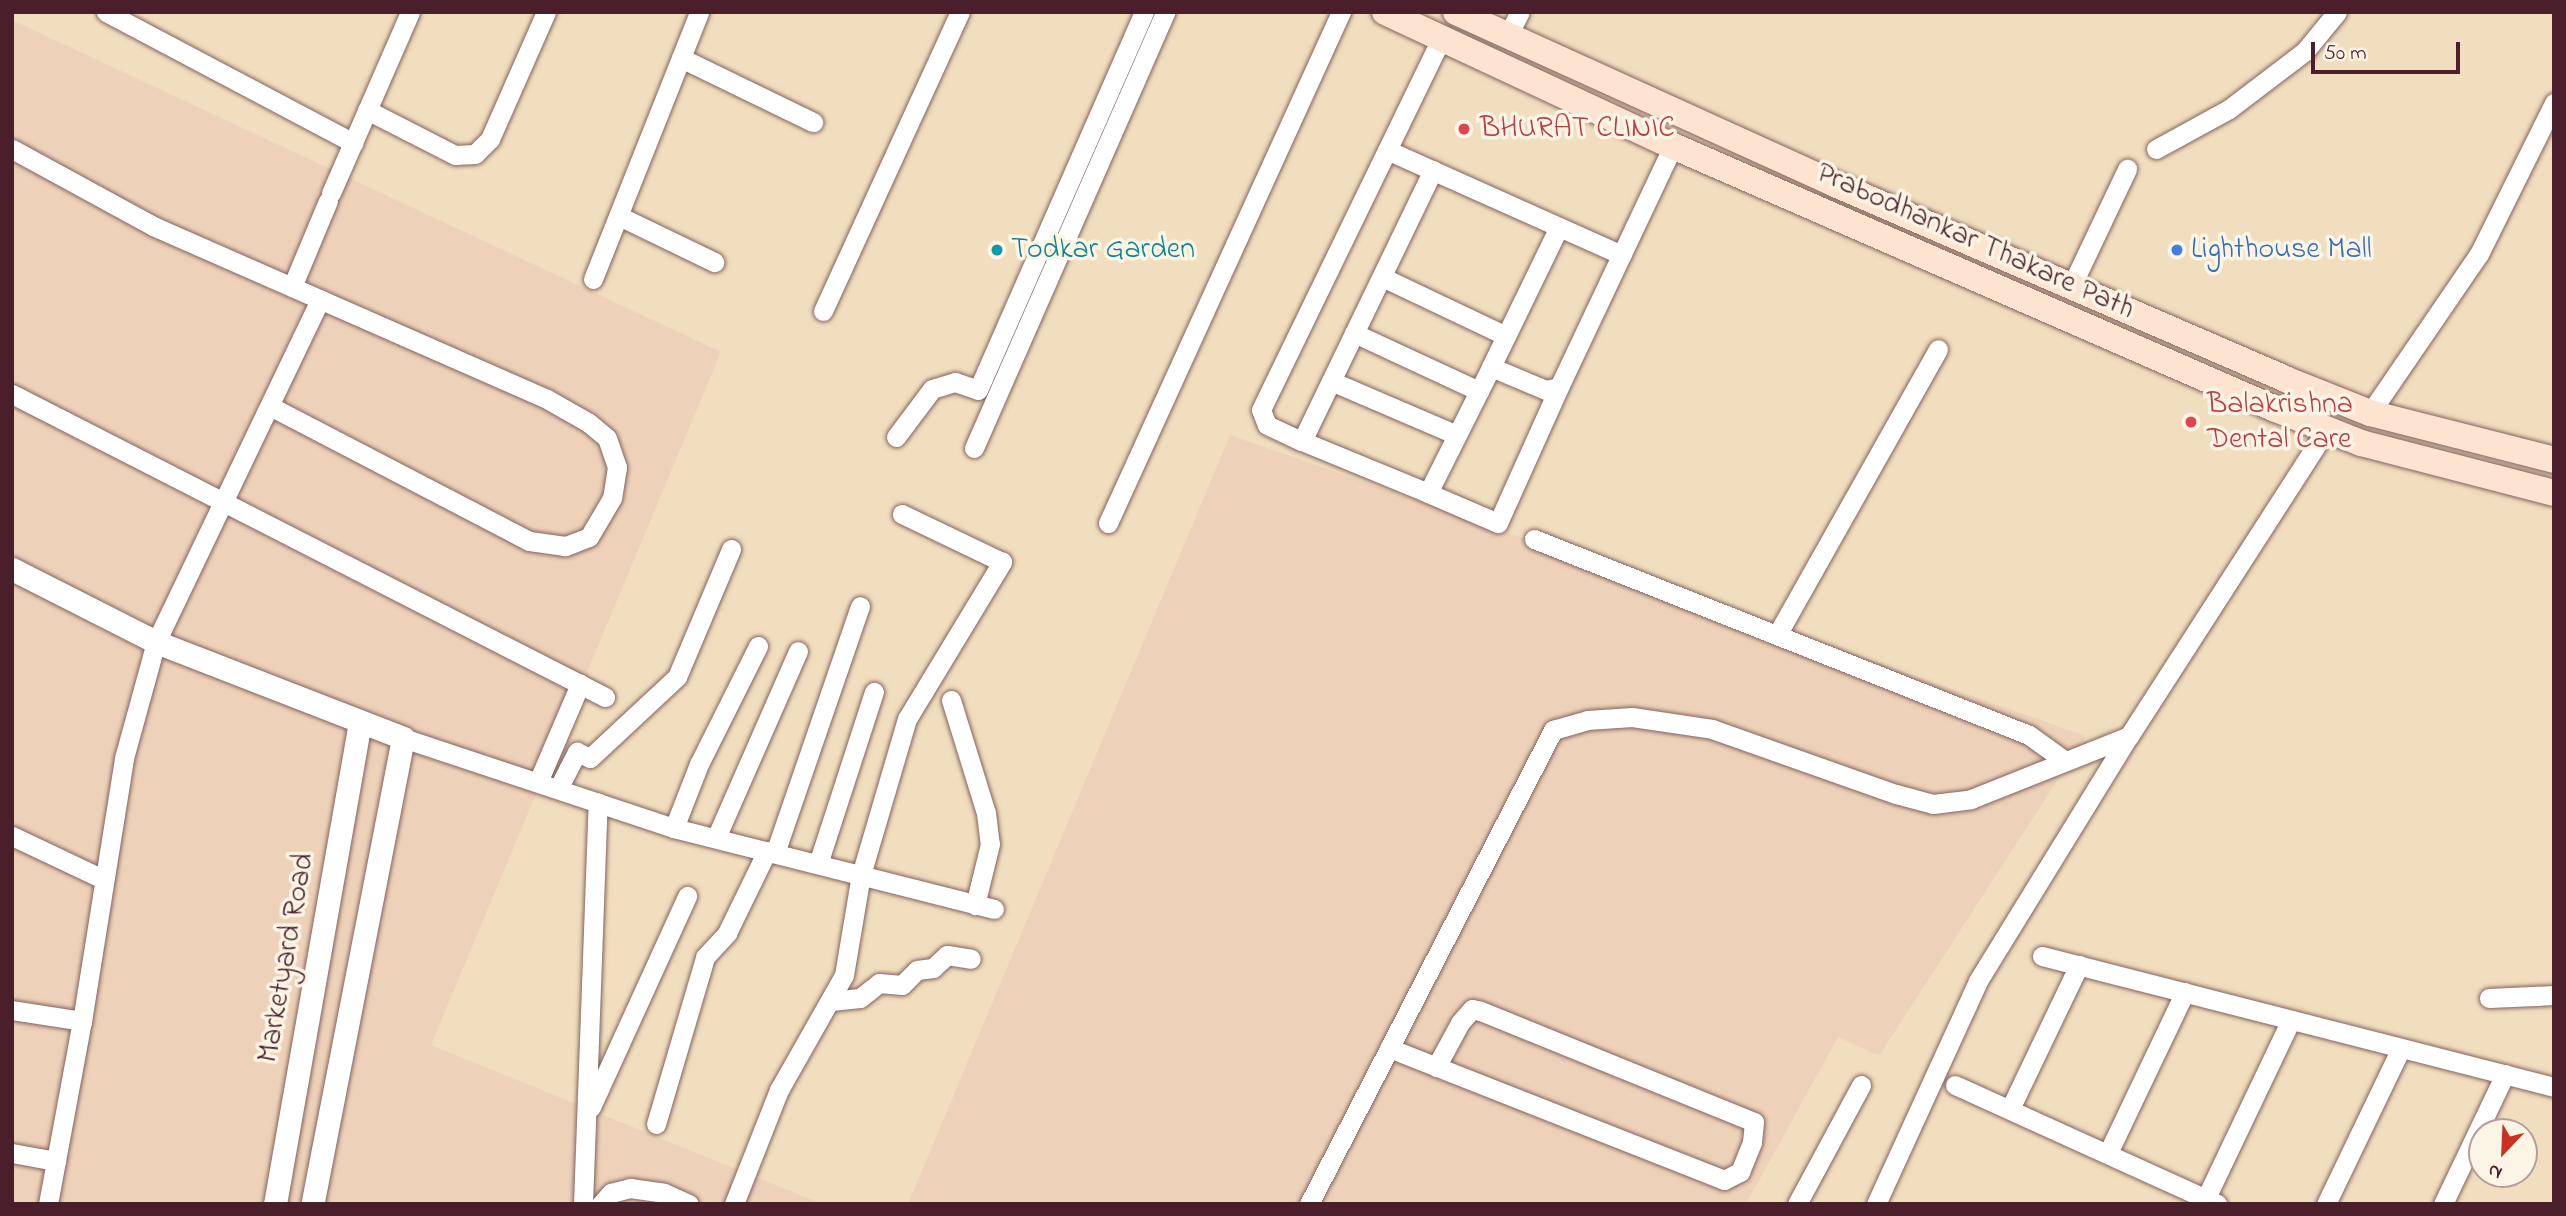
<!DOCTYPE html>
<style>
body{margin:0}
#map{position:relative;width:2566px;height:1216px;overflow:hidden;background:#f1debe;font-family:"Indie Flower",sans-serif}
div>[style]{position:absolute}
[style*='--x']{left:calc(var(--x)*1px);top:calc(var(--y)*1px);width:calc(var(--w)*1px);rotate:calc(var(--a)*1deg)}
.built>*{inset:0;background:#edd2b9}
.roads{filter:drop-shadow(0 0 2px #84625e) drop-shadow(0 0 2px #84625e)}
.minor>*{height:19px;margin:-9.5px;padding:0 9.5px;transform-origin:9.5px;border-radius:9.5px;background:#fff}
.tertiary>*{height:23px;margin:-11.5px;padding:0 11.5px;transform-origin:11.5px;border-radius:11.5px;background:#fff}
.secondary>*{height:26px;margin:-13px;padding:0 13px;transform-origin:13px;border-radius:13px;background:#fde4d1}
.dots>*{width:19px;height:19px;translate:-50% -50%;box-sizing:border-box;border:4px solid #fcf5e5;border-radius:50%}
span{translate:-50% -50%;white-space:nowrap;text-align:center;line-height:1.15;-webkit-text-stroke:7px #fcf5e5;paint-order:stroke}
.health-label{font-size:30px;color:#be3a42}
.left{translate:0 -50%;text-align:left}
.street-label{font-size:30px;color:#4a1f2b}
.culture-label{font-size:30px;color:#0d838f}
.shop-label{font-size:30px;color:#366cbe}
.frame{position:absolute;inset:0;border:14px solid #4a1f2b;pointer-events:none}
.north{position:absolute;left:2468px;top:1118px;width:70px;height:70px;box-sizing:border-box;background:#fcf5e5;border:2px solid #b59f9b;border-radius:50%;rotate:203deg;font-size:19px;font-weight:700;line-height:28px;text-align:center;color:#4a1f2b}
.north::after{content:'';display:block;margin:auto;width:24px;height:32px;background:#c8321e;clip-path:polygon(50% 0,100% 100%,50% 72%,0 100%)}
.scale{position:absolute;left:2311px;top:42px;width:149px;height:32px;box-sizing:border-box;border:4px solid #4a1f2b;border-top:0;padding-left:9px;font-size:21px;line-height:24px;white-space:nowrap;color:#4a1f2b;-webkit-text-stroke:5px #fcf5e5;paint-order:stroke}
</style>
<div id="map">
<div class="built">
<i style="clip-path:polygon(12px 20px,721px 352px,431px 1045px,822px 1204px,12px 1204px)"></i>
<i style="clip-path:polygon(1230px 435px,2086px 736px,1879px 1056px,1838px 1037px,1746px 1204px,908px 1204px)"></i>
</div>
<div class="roads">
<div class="minor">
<i style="--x:106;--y:12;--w:280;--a:27.9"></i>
<i style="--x:1507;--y:37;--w:28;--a:-63"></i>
<i style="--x:1441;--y:39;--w:412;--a:115.9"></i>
<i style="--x:1261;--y:410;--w:16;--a:68"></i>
<i style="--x:1267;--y:425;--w:38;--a:25"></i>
<i style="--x:1302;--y:441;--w:136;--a:22.4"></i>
<i style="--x:1428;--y:493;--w:141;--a:-63.4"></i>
<i style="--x:1491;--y:367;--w:60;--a:22.7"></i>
<i style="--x:1546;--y:390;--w:13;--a:-13"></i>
<i style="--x:1559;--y:387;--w:267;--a:-64.7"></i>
<i style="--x:681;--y:58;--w:147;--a:25.9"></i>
<i style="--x:367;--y:110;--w:99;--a:27.1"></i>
<i style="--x:455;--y:155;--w:20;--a:-3"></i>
<i style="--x:475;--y:154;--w:21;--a:-45"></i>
<i style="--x:490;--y:139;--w:139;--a:-66.2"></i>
<i style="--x:12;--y:149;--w:161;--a:28.6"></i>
<i style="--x:153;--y:226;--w:430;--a:23.7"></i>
<i style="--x:547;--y:399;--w:48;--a:29.7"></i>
<i style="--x:589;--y:423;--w:23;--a:40"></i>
<i style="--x:607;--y:438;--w:31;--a:71"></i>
<i style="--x:617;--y:467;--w:31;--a:99"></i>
<i style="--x:612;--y:498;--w:45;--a:120.5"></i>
<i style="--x:589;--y:537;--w:26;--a:159"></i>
<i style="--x:565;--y:546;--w:36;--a:-172"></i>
<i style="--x:529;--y:541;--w:292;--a:-152.5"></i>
<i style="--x:2156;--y:149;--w:83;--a:-28.7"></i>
<i style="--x:2229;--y:109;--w:96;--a:-37.3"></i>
<i style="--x:2305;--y:51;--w:50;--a:-50.6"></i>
<i style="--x:1387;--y:150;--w:257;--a:24.1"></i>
<i style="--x:331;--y:193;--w:197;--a:-66.4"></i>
<i style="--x:619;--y:216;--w:106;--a:25.8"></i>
<i style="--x:1382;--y:277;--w:137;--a:25.4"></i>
<i style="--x:1506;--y:336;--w:34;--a:116"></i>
<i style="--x:593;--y:279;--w:287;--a:-68.3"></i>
<i style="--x:292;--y:287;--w:93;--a:-67.3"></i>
<i style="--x:2071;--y:287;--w:131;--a:-64.6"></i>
<i style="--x:823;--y:311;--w:329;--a:-65.4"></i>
<i style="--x:1354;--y:333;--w:138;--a:24.9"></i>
<i style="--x:1506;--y:336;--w:121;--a:-64.1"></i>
<i style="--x:1331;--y:381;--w:137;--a:23.2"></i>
<i style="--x:12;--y:394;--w:666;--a:27.07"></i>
<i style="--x:2370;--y:413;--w:193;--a:-55.6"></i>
<i style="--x:2479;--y:254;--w:169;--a:-63.6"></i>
<i style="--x:896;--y:437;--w:60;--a:-53.1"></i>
<i style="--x:932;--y:389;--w:24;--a:-17"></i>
<i style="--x:955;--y:382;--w:24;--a:19"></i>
<i style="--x:978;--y:390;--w:413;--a:-66.3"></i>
<i style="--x:1302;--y:441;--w:301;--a:-64.2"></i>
<i style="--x:974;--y:448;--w:476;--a:-66.3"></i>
<i style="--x:1428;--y:493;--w:76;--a:23.2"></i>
<i style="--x:1498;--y:523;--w:149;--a:-65.8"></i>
<i style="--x:1108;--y:523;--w:562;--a:-65.49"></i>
<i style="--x:1534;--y:539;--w:532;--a:21.6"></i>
<i style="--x:2029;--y:735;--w:44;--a:35.8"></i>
<i style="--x:1777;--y:635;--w:328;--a:-60.6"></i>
<i style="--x:951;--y:700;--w:118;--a:72.8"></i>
<i style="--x:986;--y:813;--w:31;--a:83"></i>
<i style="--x:990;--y:844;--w:63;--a:103.8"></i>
<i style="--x:403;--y:738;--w:286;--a:18.4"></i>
<i style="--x:674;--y:828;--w:330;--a:14.2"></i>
<i style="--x:538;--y:782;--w:107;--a:-66.8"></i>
<i style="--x:558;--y:789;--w:42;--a:-62.8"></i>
<i style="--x:577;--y:752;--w:14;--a:25"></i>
<i style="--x:590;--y:758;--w:119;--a:-43"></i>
<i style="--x:677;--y:677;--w:139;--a:-67.1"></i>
<i style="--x:674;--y:828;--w:69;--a:-68.7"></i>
<i style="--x:699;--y:764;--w:132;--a:-63.4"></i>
<i style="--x:12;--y:836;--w:101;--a:25.3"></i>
<i style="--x:716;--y:838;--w:204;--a:-66.3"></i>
<i style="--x:775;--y:853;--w:261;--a:-71"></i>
<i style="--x:818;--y:864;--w:181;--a:-72"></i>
<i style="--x:2042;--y:956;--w:528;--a:14.35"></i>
<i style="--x:2489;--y:998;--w:65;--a:-2.6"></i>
<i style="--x:831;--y:1001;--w:29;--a:-6"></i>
<i style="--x:860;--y:998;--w:24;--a:-38"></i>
<i style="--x:879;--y:983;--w:23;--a:5"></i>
<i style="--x:902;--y:985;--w:21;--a:-45"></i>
<i style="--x:917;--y:970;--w:16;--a:-7"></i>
<i style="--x:933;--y:968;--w:19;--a:-43"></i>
<i style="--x:947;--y:955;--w:24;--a:9"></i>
<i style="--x:12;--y:1010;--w:71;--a:8.9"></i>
<i style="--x:1389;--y:1048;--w:360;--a:21.5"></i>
<i style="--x:1724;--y:1180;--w:18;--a:-27"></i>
<i style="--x:1740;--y:1172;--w:32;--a:-68"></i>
<i style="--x:1752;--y:1142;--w:20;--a:-84"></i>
<i style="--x:1754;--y:1122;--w:296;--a:-157.9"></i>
<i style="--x:1480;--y:1011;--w:8;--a:-166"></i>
<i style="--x:1472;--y:1009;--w:18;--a:131"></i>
<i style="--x:1460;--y:1023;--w:50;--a:118.6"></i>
<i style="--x:1955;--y:1085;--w:288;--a:24.4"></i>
<i style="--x:591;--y:1107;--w:232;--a:-65.5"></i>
<i style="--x:2010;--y:1109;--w:160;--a:-64.4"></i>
<i style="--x:656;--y:1124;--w:174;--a:-73.6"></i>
<i style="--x:705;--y:957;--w:33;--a:-47"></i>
<i style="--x:727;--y:933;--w:91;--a:-64"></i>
<i style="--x:2109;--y:1151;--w:176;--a:-64.5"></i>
<i style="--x:12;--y:1153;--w:45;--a:10.3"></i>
<i style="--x:2206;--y:1198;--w:197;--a:-64.5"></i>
<i style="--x:48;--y:1204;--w:186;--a:-79.5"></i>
<i style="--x:82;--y:1021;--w:266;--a:-80.9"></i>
<i style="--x:124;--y:758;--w:120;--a:-74.6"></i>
<i style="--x:156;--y:642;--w:380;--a:-64.4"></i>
<i style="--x:583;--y:1204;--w:402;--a:-87.9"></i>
<i style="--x:601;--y:1204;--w:15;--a:-48"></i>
<i style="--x:611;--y:1193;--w:20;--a:-15"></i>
<i style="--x:630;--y:1188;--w:34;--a:8"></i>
<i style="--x:664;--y:1193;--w:27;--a:24"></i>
<i style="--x:734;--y:1204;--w:123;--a:-68.5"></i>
<i style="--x:779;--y:1090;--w:132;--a:-60.5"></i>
<i style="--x:844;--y:975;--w:101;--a:-80.4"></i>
<i style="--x:861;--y:875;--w:163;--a:-73.6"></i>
<i style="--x:907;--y:719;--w:184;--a:-58.8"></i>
<i style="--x:1002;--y:562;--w:111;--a:-154.4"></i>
<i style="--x:1309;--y:1204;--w:533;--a:-62.76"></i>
<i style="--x:1553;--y:730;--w:35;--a:-16"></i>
<i style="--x:1587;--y:720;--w:45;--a:-3.8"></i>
<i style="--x:1632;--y:717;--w:81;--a:8.5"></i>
<i style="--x:1712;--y:729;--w:195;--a:19.5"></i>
<i style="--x:1896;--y:794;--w:38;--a:15"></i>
<i style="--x:1933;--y:804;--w:38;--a:-7"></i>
<i style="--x:1971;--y:799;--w:170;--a:-21.7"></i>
<i style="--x:2129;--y:736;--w:365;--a:-57.2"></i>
<i style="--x:1797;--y:1204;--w:135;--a:-61.7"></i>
<i style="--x:1876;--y:1204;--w:245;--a:-65.4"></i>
<i style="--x:1978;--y:981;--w:288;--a:-58.4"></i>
<i style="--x:2326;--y:1204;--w:173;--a:-64.3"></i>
<i style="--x:2443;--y:1204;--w:144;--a:-64.5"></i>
</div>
<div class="tertiary">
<i style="--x:12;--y:569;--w:161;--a:26.9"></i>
<i style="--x:156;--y:642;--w:265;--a:21.2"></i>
<i style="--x:403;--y:738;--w:475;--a:101"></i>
<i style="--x:275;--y:1204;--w:488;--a:-80"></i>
</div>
<div class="secondary">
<i style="--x:1385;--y:12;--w:318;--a:25"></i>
<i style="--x:1673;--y:146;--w:655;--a:23.59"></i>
<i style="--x:2273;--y:408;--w:95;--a:21.7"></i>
<i style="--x:2361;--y:443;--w:199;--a:14.5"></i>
<i style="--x:1456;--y:12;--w:416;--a:24.4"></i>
<i style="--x:1835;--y:184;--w:490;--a:23.4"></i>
<i style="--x:2285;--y:379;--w:92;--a:21.8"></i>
<i style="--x:2370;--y:413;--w:190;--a:14.3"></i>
</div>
</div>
<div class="dots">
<i style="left:1464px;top:129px;background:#e0444e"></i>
<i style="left:997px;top:250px;background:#0f9aa8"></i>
<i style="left:2177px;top:250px;background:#3f7fe0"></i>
<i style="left:2191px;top:422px;background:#e0444e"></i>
</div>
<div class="health-label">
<span class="left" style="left:1480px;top:129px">BHURAT CLINIC</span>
<span class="left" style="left:2207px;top:422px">Balakrishna<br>Dental Care</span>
</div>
<div class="street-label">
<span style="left:1975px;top:242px;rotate:24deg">Prabodhankar Thakare Path</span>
<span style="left:287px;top:958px;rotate:-80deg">Marketyard Road</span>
</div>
<div class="culture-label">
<span class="left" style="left:1011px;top:250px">Todkar Garden</span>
</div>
<div class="shop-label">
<span class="left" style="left:2191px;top:250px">Lighthouse Mall</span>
</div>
<div class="frame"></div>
<div class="north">N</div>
<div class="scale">50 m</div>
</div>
